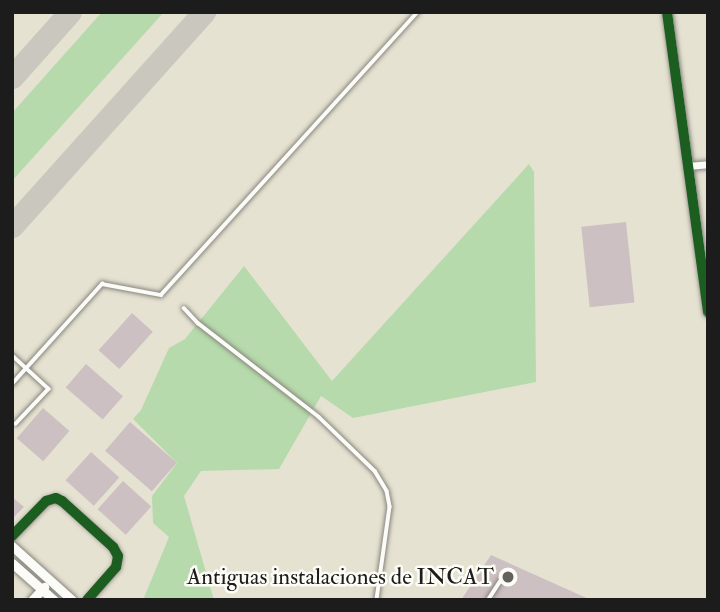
<!DOCTYPE html>
<style>
body{margin:0}
#map{position:relative;width:720px;height:612px;overflow:hidden;background:#e6e2d2;font-family:"IM FELL Double Pica",serif}
div>[style]{position:absolute}
[style*='--x']{left:calc(var(--x)*1px);top:calc(var(--y)*1px);width:calc(var(--w)*1px);rotate:calc(var(--a)*1deg)}
.green>*{inset:0;background:#b6daac}
.taxiway>*{height:23px;margin:-11.5px;padding:0 11.5px;transform-origin:11.5px;border-radius:11.5px;background:#cac8be}
.building>*{inset:0;background:#ccc0c2;transform-origin:0 0}
.roads{filter:drop-shadow(0 0 2px #87857d) drop-shadow(0 0 2px #87857d)}
.service>*{height:3.5px;margin:-1.75px;padding:0 1.75px;transform-origin:1.75px;border-radius:1.75px;background:#fbfbf8}
.minor>*{height:7px;margin:-3.5px;padding:0 3.5px;transform-origin:3.5px;border-radius:3.5px;background:#fbfbf8}
.tertiary>*{height:9px;margin:-4.5px;padding:0 4.5px;transform-origin:4.5px;border-radius:4.5px;background:#fbfbf8}
.cycleway>*{height:10px;margin:-5px;padding:0 5px;transform-origin:5px;border-radius:5px;background:#1b5e20}
.dots>*{width:19px;height:19px;translate:-50% -50%;box-sizing:border-box;border:4px solid #fdfcf7;border-radius:50%}
span{translate:-50% -50%;white-space:nowrap;text-align:center;line-height:1.15;-webkit-text-stroke:5px #fdfcf7;paint-order:stroke}
.poi-label{font-size:23px;color:#1c1c1c}
.right{translate:-100% -50%;text-align:right}
.frame{position:absolute;inset:0;border:14px solid #1c1c1c;pointer-events:none}
</style>
<div id="map">
<div class="green">
<i style="clip-path:polygon(102px 12px,164px 12px,12px 181px,12px 113px)"></i>
<i style="clip-path:polygon(529px 164px,534px 172px,536px 382px,353px 418px,321px 396px,279px 469px,201px 471px,184px 496px,214px 600px,143px 600px,169px 537px,153px 523px,152px 496px,177px 463px,133px 419px,141px 410px,169px 348px,185px 339px,244px 266px,332px 381px)"></i>
</div>
<div class="taxiway">
<i style="--x:12;--y:77;--w:87;--a:-48.3"></i>
<i style="--x:12;--y:226;--w:288;--a:-48.1"></i>
</div>
<div class="building">
<i style="left:626px;top:222px;width:81px;height:45px;rotate:84deg"></i>
<i style="left:132px;top:313px;width:28px;height:50px;rotate:42deg"></i>
<i style="left:86px;top:364px;width:49px;height:31px;rotate:41deg"></i>
<i style="left:43px;top:408px;width:35px;height:40px;rotate:41deg"></i>
<i style="left:130px;top:422px;width:62px;height:38px;rotate:41deg"></i>
<i style="left:91px;top:452px;width:38px;height:38px;rotate:42deg"></i>
<i style="left:123px;top:481px;width:38px;height:38px;rotate:42deg"></i>
<i style="clip-path:polygon(12px 497px,24px 507px,12px 519px)"></i>
<i style="clip-path:polygon(491px 555px,591px 600px,461px 600px)"></i>
</div>
<div class="roads">
<div class="service">
<i style="--x:184;--y:308;--w:21;--a:47"></i>
<i style="--x:198;--y:323;--w:153;--a:37.8"></i>
<i style="--x:319;--y:417;--w:78;--a:44"></i>
<i style="--x:375;--y:471;--w:23;--a:59"></i>
<i style="--x:387;--y:491;--w:16;--a:79"></i>
<i style="--x:390;--y:507;--w:94;--a:98"></i>
<i style="--x:12;--y:355;--w:50;--a:42.6"></i>
<i style="--x:49;--y:389;--w:48;--a:133.3"></i>
<i style="--x:12;--y:384;--w:135;--a:-48"></i>
<i style="--x:102;--y:284;--w:60;--a:10.6"></i>
<i style="--x:161;--y:295;--w:382;--a:-47.8"></i>
<i style="--x:488;--y:600;--w:24;--a:-57"></i>
</div>
<div class="minor">
<i style="--x:687;--y:166;--w:21;--a:-5"></i>
<i style="--x:12;--y:536;--w:49;--a:-45.8"></i>
<i style="--x:46;--y:501;--w:10;--a:-17"></i>
<i style="--x:56;--y:498;--w:7;--a:27"></i>
<i style="--x:62;--y:501;--w:69;--a:42"></i>
<i style="--x:113;--y:547;--w:10;--a:61"></i>
<i style="--x:118;--y:556;--w:11;--a:100"></i>
<i style="--x:116;--y:567;--w:44;--a:131.3"></i>
</div>
<div class="tertiary">
<i style="--x:667;--y:12;--w:303;--a:82.2"></i>
<i style="--x:12;--y:546;--w:81;--a:42"></i>
<i style="--x:12;--y:563;--w:56;--a:41.4"></i>
<i style="--x:32;--y:600;--w:18;--a:-47"></i>
</div>
</div>
<div class="cycleway">
<i style="--x:667;--y:12;--w:303;--a:82.2"></i>
<i style="--x:12;--y:536;--w:49;--a:-45.8"></i>
<i style="--x:46;--y:501;--w:10;--a:-17"></i>
<i style="--x:56;--y:498;--w:7;--a:27"></i>
<i style="--x:62;--y:501;--w:69;--a:42"></i>
<i style="--x:113;--y:547;--w:10;--a:61"></i>
<i style="--x:118;--y:556;--w:11;--a:100"></i>
<i style="--x:116;--y:567;--w:44;--a:131.3"></i>
</div>
<div class="dots">
<i style="left:508px;top:577px;background:#63615c"></i>
</div>
<div class="poi-label">
<span class="right" style="left:494px;top:577px">Antiguas instalaciones de INCAT</span>
</div>
<div class="frame"></div>
</div>
